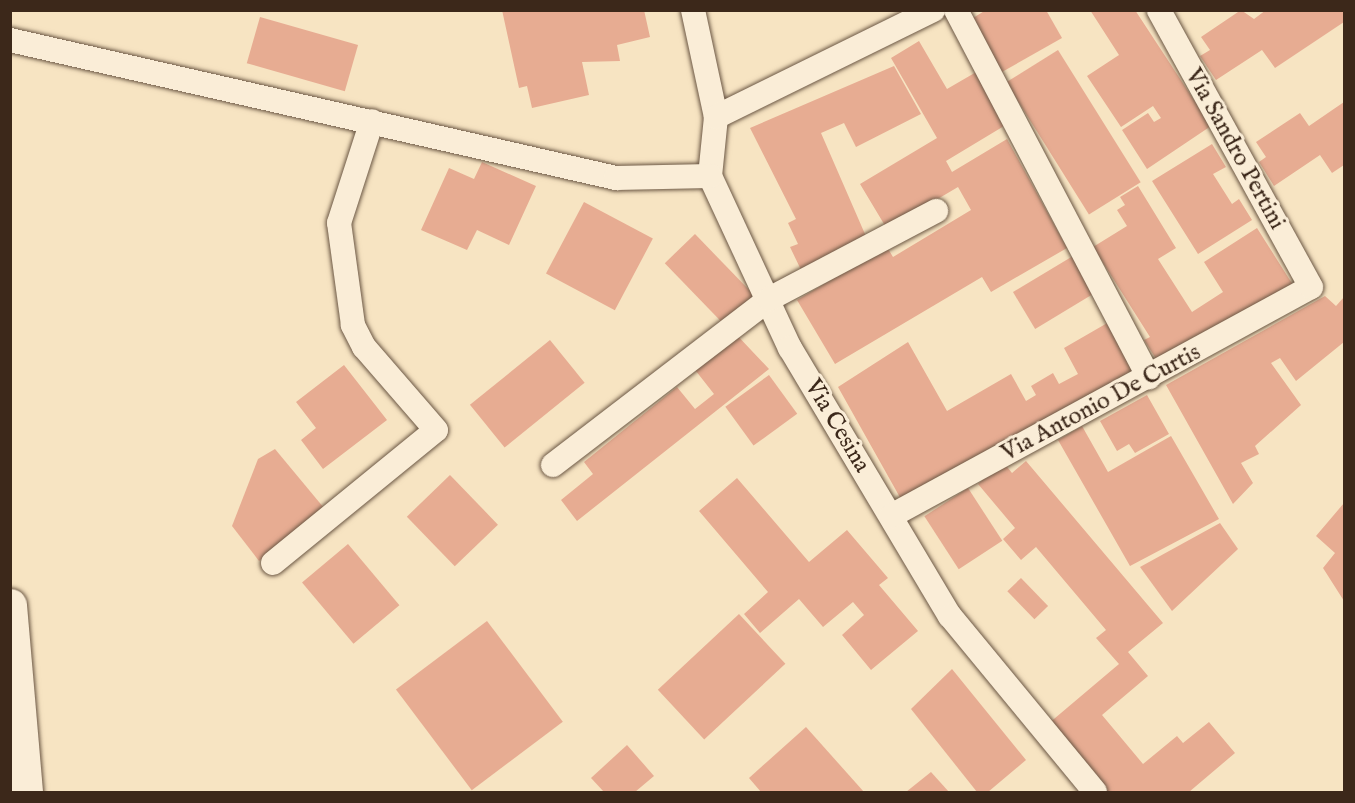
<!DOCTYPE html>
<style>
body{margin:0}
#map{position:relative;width:1355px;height:803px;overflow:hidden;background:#f7e4c2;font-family:"IM FELL English",serif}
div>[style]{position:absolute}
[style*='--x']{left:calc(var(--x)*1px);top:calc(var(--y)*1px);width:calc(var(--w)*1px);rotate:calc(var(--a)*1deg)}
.building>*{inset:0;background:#e7ac92;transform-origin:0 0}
.roads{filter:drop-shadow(0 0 2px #6b5744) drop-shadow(0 0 2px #6b5744)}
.minor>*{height:24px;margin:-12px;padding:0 12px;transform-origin:12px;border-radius:12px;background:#faedd7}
.secondary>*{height:33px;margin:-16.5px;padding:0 16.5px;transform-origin:16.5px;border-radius:16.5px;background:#faedd7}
span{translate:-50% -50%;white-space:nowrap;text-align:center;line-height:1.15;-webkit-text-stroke:6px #faedd7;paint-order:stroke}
.street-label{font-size:24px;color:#3c281a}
.frame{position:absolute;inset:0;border:12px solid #3c281a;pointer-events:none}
</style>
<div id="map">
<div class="building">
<i style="clip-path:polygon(502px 10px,644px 10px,650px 37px,617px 45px,620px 61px,582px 62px,589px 95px,532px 108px,527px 86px,519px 88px)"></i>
<i style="clip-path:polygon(986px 10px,1046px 10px,1062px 38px,1002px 72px,973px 18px)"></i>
<i style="clip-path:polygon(1090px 10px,1135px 10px,1211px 126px,1147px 169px,1122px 130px,1148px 113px,1154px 122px,1161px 118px,1153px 106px,1121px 127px,1087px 76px,1119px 55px)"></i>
<i style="clip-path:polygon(1241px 10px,1254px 19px,1266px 10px,1344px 10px,1344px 22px,1275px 68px,1262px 50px,1216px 80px,1200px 56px,1210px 50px,1201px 37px)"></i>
<i style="left:260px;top:17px;width:102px;height:48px;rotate:16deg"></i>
<i style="clip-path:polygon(919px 41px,947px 89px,978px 71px,1009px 123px,946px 161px,952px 172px,1007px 139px,1067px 248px,991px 292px,982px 277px,835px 364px,797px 300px,887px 247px,893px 257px,971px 210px,958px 187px,887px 229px,860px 184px,937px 138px,891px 58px)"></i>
<i style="left:1058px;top:50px;width:156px;height:61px;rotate:58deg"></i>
<i style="clip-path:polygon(894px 66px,921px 114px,856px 147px,844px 123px,821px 133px,868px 241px,803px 274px,790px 247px,798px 244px,788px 223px,796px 219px,750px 128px)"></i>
<i style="clip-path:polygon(1344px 102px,1344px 165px,1332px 173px,1320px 155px,1274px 186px,1259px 162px,1266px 157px,1256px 142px,1300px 113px,1309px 126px)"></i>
<i style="clip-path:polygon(1212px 144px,1226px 167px,1213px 174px,1232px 204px,1239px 199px,1252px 220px,1198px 254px,1152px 181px)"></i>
<i style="clip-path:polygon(482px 162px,536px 186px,509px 245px,477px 230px,467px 250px,421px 230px,449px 168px,474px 179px)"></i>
<i style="clip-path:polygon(1138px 186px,1176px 248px,1158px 259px,1192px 312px,1223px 292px,1204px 262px,1257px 228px,1293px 285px,1162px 368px,1144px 340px,1150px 337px,1093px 247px,1127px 226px,1117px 210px,1125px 205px,1120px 197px)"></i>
<i style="left:584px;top:202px;width:78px;height:81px;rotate:28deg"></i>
<i style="left:695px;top:234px;width:87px;height:42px;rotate:46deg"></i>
<i style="left:1073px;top:256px;width:43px;height:70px;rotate:59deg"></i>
<i style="clip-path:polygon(1325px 296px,1336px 306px,1344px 297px,1344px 342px,1296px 381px,1280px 358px,1271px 363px,1301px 405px,1255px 446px,1259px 454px,1241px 463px,1253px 483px,1233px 504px,1166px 385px)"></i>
<i style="clip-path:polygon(1109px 322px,1135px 369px,902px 501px,838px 387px,908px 342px,947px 411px,1011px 374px,1026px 401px,1036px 395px,1031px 386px,1053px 373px,1059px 384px,1078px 374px,1064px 348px)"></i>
<i style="clip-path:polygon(734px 332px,769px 369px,577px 521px,561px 500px,593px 474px,584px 462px,677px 387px,695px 409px,714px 394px,692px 366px)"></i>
<i style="left:550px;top:340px;width:55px;height:103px;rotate:51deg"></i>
<i style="clip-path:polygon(344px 365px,387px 420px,323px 469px,301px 440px,316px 428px,296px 402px)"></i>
<i style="left:769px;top:375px;width:48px;height:54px;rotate:54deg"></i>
<i style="clip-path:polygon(1147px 395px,1169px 434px,1135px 453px,1129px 444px,1117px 451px,1100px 421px)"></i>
<i style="clip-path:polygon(1082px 426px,1108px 472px,1171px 436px,1219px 519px,1130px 566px,1058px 440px)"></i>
<i style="clip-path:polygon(275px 449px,324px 508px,259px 561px,232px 526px,258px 459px)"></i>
<i style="clip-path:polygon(1026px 461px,1163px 623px,1128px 652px,1148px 676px,1102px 715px,1143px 764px,1177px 736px,1183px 743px,1209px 722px,1235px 753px,1189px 792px,1106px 792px,1048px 724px,1119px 664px,1096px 638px,1106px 630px,1036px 547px,1021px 560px,1003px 539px,1015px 528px,978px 484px,1003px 462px,1012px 473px)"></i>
<i style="left:450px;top:475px;width:69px;height:60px;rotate:46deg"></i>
<i style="clip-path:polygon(737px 478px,809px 562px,847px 530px,888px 578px,879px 585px,918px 631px,871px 670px,842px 635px,864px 615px,853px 602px,823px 627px,799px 599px,760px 633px,744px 614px,768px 592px,699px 511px)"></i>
<i style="left:968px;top:488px;width:63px;height:52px;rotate:57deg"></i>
<i style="clip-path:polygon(1344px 503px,1344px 601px,1323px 568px,1335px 553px,1316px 536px)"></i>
<i style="clip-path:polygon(1220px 523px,1238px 549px,1172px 611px,1140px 567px)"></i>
<i style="left:348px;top:544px;width:80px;height:60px;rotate:50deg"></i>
<i style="left:1021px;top:578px;width:39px;height:19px;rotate:46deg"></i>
<i style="left:739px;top:614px;width:68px;height:111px;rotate:47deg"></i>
<i style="left:487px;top:621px;width:126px;height:114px;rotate:53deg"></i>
<i style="clip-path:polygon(952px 669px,1026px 760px,988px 792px,977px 792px,911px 709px)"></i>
<i style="clip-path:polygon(806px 727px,864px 792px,761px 792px,749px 778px)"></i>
<i style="clip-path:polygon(627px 745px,654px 776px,635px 792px,604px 792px,591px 778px)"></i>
<i style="clip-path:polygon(931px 772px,949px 792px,906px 792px)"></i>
</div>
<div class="roads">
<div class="minor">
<i style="--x:693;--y:10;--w:109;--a:77.9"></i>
<i style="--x:716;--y:117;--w:59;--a:95.8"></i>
<i style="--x:710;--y:176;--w:190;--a:65.1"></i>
<i style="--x:790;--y:348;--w:312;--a:59.2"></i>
<i style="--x:950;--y:616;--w:228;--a:50.5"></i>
<i style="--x:956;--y:10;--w:415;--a:62.3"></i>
<i style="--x:10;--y:40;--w:622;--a:12.83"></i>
<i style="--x:616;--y:178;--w:94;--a:-1.2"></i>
<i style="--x:716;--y:117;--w:242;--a:-26.2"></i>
<i style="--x:553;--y:465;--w:272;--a:-37.5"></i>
<i style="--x:769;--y:299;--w:189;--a:-27.8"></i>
<i style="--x:891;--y:516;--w:478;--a:-28.6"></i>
<i style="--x:1311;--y:287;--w:316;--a:-118.8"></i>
<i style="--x:273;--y:563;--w:210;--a:-39.2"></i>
<i style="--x:436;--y:430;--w:110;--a:-130.9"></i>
<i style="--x:364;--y:347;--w:25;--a:-117"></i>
<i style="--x:353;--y:325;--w:103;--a:-97.8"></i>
<i style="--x:339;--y:223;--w:107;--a:-72.1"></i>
</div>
<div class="secondary">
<i style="--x:10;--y:605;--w:188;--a:85.1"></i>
</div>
</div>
<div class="street-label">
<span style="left:1235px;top:149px;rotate:61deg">Via Sandro Pertini</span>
<span style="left:1101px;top:403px;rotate:-28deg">Via Antonio De Curtis</span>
<span style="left:837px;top:426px;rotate:59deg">Via Cesina</span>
</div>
<div class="frame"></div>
</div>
